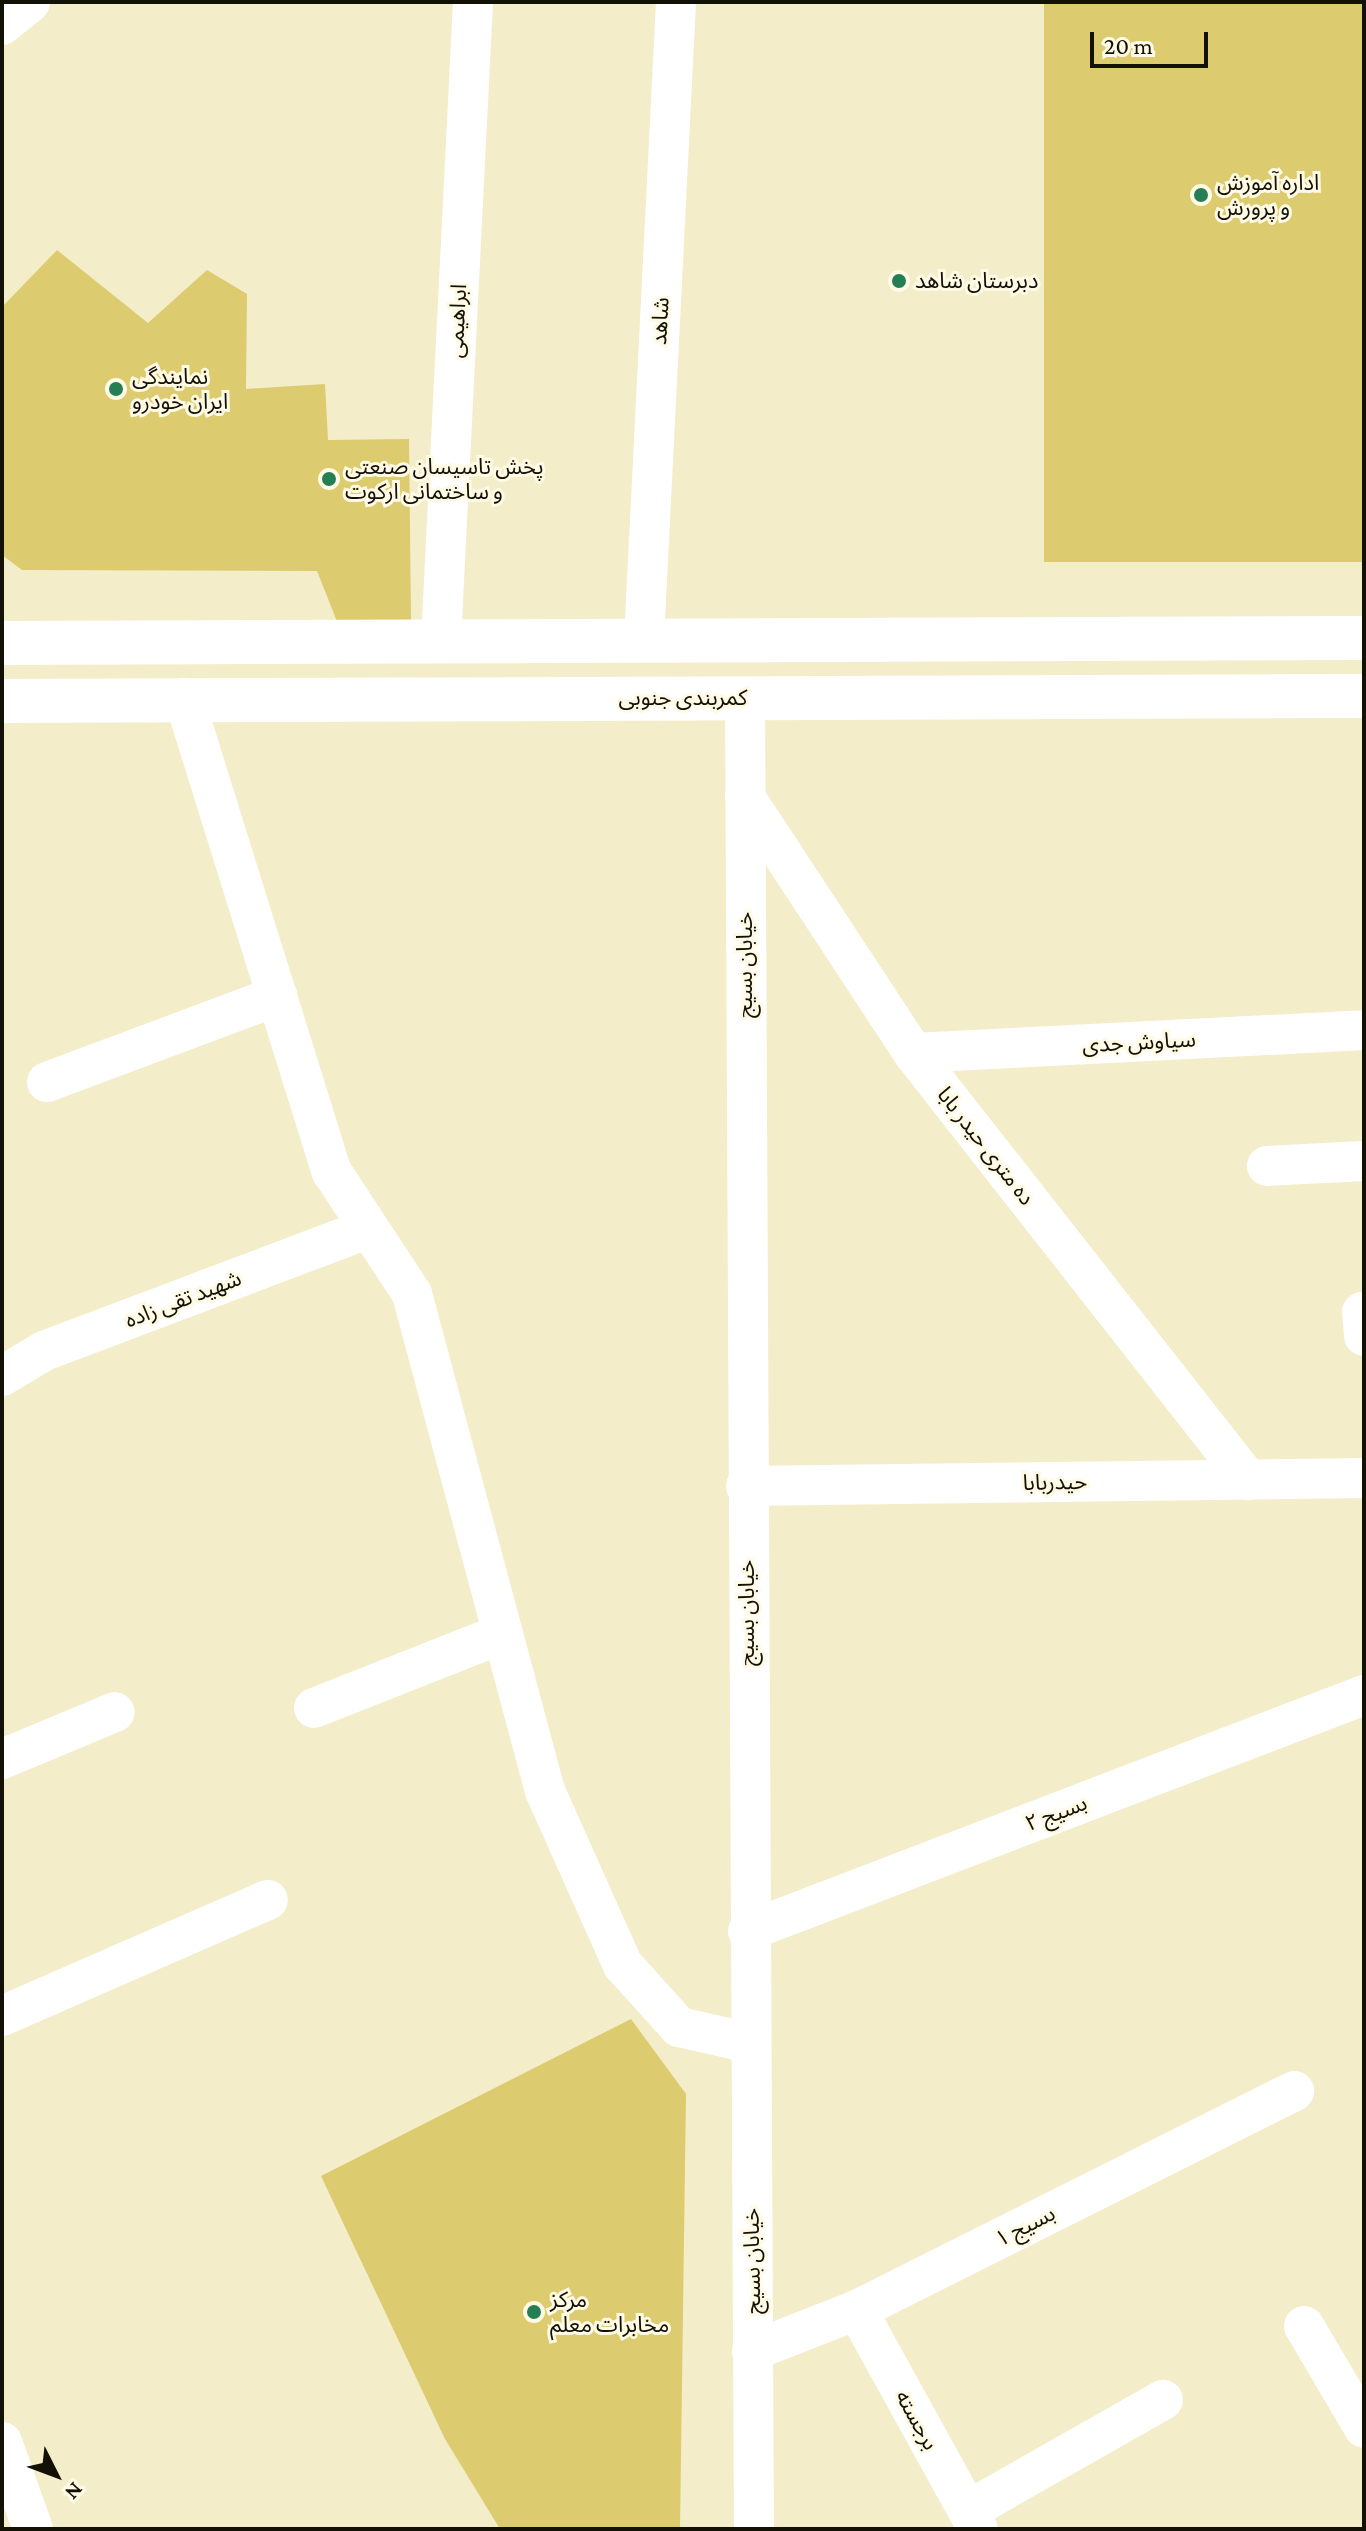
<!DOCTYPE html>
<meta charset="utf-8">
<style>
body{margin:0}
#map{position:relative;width:1366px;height:2531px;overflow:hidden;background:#f4edca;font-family:"Crimson Pro","Noto Sans Arabic",serif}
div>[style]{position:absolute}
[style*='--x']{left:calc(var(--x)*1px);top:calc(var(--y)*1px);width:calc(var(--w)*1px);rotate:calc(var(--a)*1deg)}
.building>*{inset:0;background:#ddcb6f;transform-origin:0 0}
.minor>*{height:40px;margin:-20px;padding:0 20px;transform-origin:20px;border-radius:20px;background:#fff}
.major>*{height:44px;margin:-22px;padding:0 22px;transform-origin:22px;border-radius:22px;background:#fff}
.dots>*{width:22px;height:22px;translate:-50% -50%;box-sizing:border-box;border:4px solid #fefae5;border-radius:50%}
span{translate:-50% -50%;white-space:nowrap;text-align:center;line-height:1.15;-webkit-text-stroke:6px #fefae5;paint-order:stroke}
.poi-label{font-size:22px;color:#131005}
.left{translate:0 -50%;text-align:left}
.street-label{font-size:22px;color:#131005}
.frame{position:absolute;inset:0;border:4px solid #131005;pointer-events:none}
.north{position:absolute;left:16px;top:2435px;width:80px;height:80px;-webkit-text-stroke:6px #fefae5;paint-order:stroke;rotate:132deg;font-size:22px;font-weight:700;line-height:32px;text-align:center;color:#131005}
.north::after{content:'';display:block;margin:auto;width:28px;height:36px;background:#131005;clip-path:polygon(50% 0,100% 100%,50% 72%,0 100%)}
.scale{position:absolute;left:1090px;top:32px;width:118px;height:36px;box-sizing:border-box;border:4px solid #131005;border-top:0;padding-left:10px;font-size:24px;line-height:28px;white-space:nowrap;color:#131005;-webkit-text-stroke:6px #fefae5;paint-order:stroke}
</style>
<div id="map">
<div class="building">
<i style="left:1044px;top:2px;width:320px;height:560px"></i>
<i style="clip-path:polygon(57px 250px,148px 323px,207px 270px,247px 294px,246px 389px,325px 384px,328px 440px,409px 439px,411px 620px,338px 624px,317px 571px,22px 570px,2px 555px,2px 307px)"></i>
<i style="clip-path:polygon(631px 2019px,686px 2094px,680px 2529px,500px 2529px,445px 2439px,321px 2176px)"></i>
</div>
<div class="minor">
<i style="--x:2;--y:25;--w:36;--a:-39"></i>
<i style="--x:644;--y:640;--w:639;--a:-87.13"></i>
<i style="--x:441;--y:641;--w:640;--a:-87.13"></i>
<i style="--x:745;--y:697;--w:1832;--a:89.72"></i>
<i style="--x:184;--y:698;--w:497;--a:72.7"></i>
<i style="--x:332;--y:1172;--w:146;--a:56.7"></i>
<i style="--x:412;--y:1294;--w:514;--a:75.02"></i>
<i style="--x:545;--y:1791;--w:191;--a:65.9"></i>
<i style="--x:623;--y:1965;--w:84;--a:47.9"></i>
<i style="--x:679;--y:2027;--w:73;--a:12.7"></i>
<i style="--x:745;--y:797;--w:306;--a:56.7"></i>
<i style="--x:913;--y:1053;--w:543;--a:51.88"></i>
<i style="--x:913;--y:1053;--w:452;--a:-2.9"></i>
<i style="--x:47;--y:1082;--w:246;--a:-20.5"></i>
<i style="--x:1267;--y:1166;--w:97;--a:-3"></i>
<i style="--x:1362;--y:1312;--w:24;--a:85"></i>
<i style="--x:2;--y:1376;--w:49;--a:-30.8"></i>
<i style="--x:44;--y:1351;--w:345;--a:-20.7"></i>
<i style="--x:746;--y:1486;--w:618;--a:-0.74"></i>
<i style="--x:314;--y:1708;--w:203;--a:-21.6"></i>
<i style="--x:2;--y:1759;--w:122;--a:-22.6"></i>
<i style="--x:748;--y:1931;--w:660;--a:-20.96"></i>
<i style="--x:2;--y:2016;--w:290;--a:-23.6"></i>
<i style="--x:857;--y:2310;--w:250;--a:61.1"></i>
<i style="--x:1304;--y:2326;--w:118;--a:59.5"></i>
<i style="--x:752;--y:2351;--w:113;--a:-21.3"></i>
<i style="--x:857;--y:2310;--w:489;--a:-26.6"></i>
<i style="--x:2;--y:2442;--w:92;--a:70.4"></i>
<i style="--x:969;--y:2510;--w:223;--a:-29.6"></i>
</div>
<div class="major">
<i style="--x:2;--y:643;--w:1362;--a:-0.21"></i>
<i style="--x:2;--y:701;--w:1362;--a:-0.21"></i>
</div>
<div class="dots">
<i style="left:1201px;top:195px;background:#267f54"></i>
<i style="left:899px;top:281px;background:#267f54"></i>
<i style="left:116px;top:389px;background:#267f54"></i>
<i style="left:329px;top:479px;background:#267f54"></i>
<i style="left:534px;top:2312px;background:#267f54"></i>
</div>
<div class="poi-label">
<span class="left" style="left:1217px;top:195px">اداره آموزش<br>و پرورش</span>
<span class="left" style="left:915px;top:281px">دبرستان شاهد</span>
<span class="left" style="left:132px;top:389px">نمایندگی<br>ایران خودرو</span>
<span class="left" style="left:345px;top:479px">پخش تاسیسان صنعتی<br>و ساختمانی ارکوت</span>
<span class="left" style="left:550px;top:2312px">مرکز<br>مخابرات معلم</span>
</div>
<div class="street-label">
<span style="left:457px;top:321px;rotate:-87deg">ابراهیمی</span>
<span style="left:660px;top:321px;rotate:-87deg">شاهد</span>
<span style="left:683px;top:698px">کمربندی جنوبی</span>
<span style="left:745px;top:965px;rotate:-90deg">خیابان بسیج</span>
<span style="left:1139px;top:1042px;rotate:-3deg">سیاوش جدی</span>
<span style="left:986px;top:1146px;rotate:52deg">ده متری حیدر بابا</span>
<span style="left:183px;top:1299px;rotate:-21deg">شهید تقی زاده</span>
<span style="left:1055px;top:1482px;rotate:-1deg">حیدربابا</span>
<span style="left:747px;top:1613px;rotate:-90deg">خیابان بسیج</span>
<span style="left:1056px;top:1813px;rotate:-21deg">بسیج ۲</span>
<span style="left:1025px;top:2226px;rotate:-27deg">بسیج ۱</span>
<span style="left:752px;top:2261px;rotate:-91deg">خیابان بسیج</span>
<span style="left:917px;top:2420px;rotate:61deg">برجسته</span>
</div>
<div class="frame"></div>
<div class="north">N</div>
<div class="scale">20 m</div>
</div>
